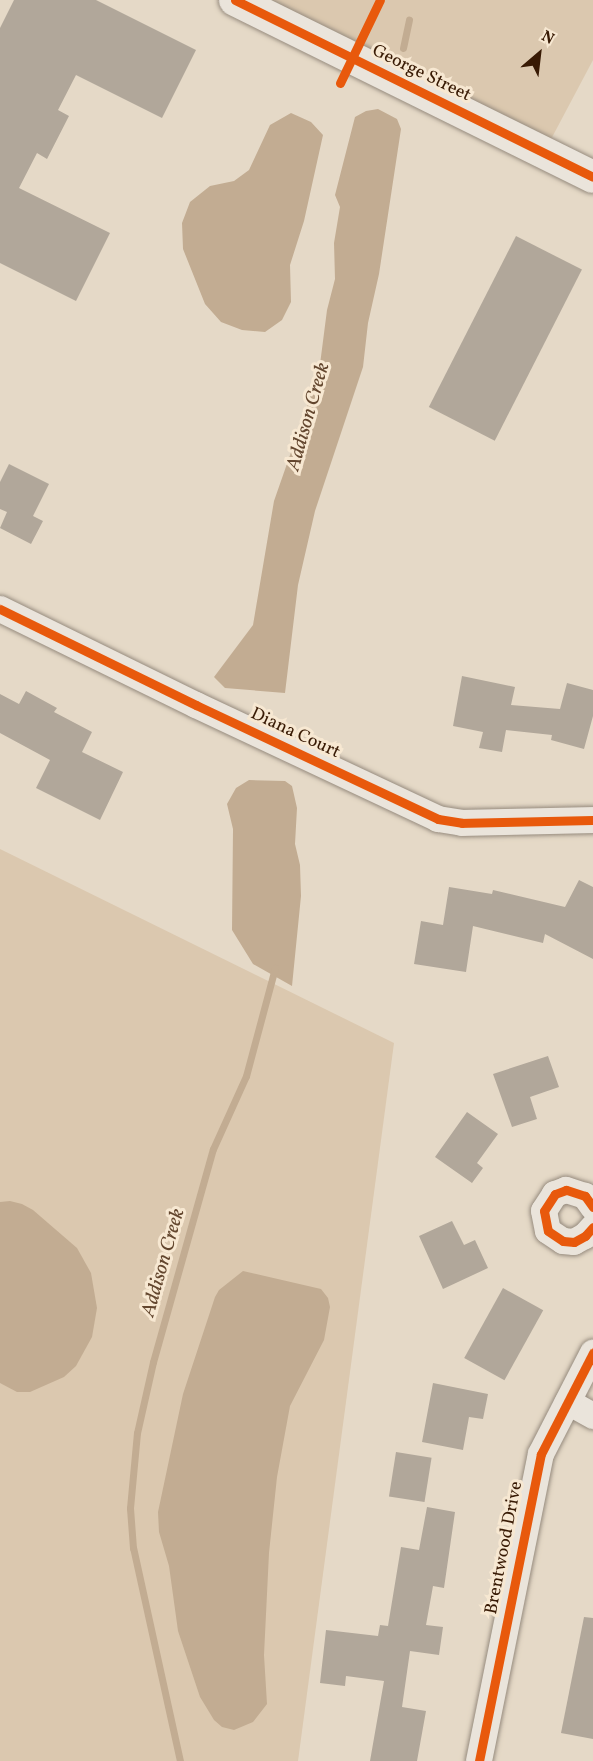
<!DOCTYPE html>
<style>
body{margin:0}
#map{position:relative;width:593px;height:1761px;overflow:hidden;background:#e5d9c7;font-family:Vollkorn,serif}
div>[style]{position:absolute}
[style*='--x']{left:calc(var(--x)*1px);top:calc(var(--y)*1px);width:calc(var(--w)*1px);rotate:calc(var(--a)*1deg)}
.green>*{inset:0;background:#dbc8af}
.water>*{inset:0;background:#c2ac92}
.stream>*{height:7px;margin:-3.5px;padding:0 3.5px;transform-origin:3.5px;border-radius:3.5px;background:#c2ac92}
.building>*{inset:0;background:#b1a79a;transform-origin:0 0}
.roads{filter:drop-shadow(0 0 2px #968b7e) drop-shadow(0 0 2px #968b7e)}
.minor>*{height:26px;margin:-13px;padding:0 13px;transform-origin:13px;border-radius:13px;background:#eae4db}
.tertiary>*{height:32px;margin:-16px;padding:0 16px;transform-origin:16px;border-radius:16px;background:#eae4db}
.cycleway>*{height:9px;margin:-4.5px;padding:0 4.5px;transform-origin:4.5px;border-radius:4.5px;background:#e8590c}
span{translate:-50% -50%;white-space:nowrap;text-align:center;line-height:1.15;-webkit-text-stroke:6px #f7e8d2;paint-order:stroke}
.street-label{font-size:18px;color:#381a04}
.water-label{font-size:20px;color:#63462e;font-style:italic}
.north{position:absolute;left:509px;top:24px;width:60px;height:60px;-webkit-text-stroke:4px #f7e8d2;paint-order:stroke;rotate:28deg;font-size:16px;font-weight:700;line-height:24px;text-align:center;color:#381a04}
.north::after{content:'';display:block;margin:auto;width:21px;height:27px;background:#381a04;clip-path:polygon(50% 0,100% 100%,50% 72%,0 100%)}
</style>
<div id="map">
<div class="green">
<i style="clip-path:polygon(260px 0,593px 0,593px 60px,549px 143px)"></i>
<i style="clip-path:polygon(0 849px,394px 1043px,298px 1761px,0 1761px)"></i>
</div>
<div class="water">
<i style="clip-path:polygon(378px 109px,397px 119px,401px 129px,379px 274px,368px 323px,363px 367px,315px 511px,298px 585px,285px 693px,225px 688px,214px 677px,253px 625px,274px 501px,319px 372px,327px 310px,335px 279px,334px 243px,340px 207px,335px 195px,355px 117px,366px 111px)"></i>
<i style="clip-path:polygon(291px 113px,311px 122px,323px 135px,304px 221px,290px 265px,291px 302px,282px 320px,265px 332px,242px 330px,221px 322px,205px 304px,183px 249px,182px 223px,190px 202px,210px 186px,234px 181px,249px 170px,270px 125px)"></i>
<i style="clip-path:polygon(249px 780px,285px 781px,292px 786px,297px 808px,295px 844px,300px 865px,301px 896px,292px 986px,253px 964px,232px 930px,233px 829px,227px 804px,236px 788px)"></i>
<i style="clip-path:polygon(10px 1201px,22px 1204px,33px 1210px,77px 1248px,91px 1273px,97px 1308px,92px 1337px,76px 1366px,64px 1377px,30px 1392px,17px 1392px,0 1383px,0 1202px)"></i>
<i style="clip-path:polygon(243px 1271px,321px 1289px,328px 1298px,330px 1307px,324px 1340px,290px 1406px,277px 1477px,269px 1553px,264px 1655px,267px 1704px,253px 1722px,234px 1730px,222px 1727px,214px 1720px,200px 1697px,178px 1631px,169px 1566px,159px 1532px,158px 1512px,183px 1394px,215px 1297px,219px 1290px)"></i>
</div>
<div class="stream">
<i style="--x:403;--y:48;--w:29;--a:-78"></i>
<i style="--x:180;--y:1761;--w:218;--a:-102.4"></i>
<i style="--x:133;--y:1548;--w:40;--a:-94.3"></i>
<i style="--x:130;--y:1508;--w:75;--a:-84.7"></i>
<i style="--x:137;--y:1433;--w:73;--a:-77.3"></i>
<i style="--x:153;--y:1362;--w:221;--a:-74.3"></i>
<i style="--x:213;--y:1149;--w:80;--a:-65.7"></i>
<i style="--x:246;--y:1076;--w:112;--a:-75"></i>
</div>
<div class="building">
<i style="clip-path:polygon(14px 0,96px 0,196px 50px,162px 118px,76px 75px,58px 110px,69px 116px,47px 159px,37px 153px,19px 188px,110px 233px,76px 301px,0 263px,0 28px)"></i>
<i style="left:516px;top:236px;width:74px;height:192px;rotate:27deg"></i>
<i style="clip-path:polygon(9px 464px,49px 484px,33px 516px,43px 521px,31px 544px,0 528px,7px 512px,0 509px,0 482px)"></i>
<i style="clip-path:polygon(462px 676px,515px 687px,511px 705px,560px 709px,567px 683px,593px 690px,593px 716px,584px 749px,551px 740px,552px 735px,506px 730px,502px 752px,479px 748px,483px 732px,453px 726px)"></i>
<i style="clip-path:polygon(26px 691px,57px 708px,54px 712px,92px 732px,82px 752px,123px 772px,100px 820px,36px 788px,50px 760px,0 733px,0 694px,19px 704px)"></i>
<i style="clip-path:polygon(579px 880px,593px 887px,593px 959px,545px 934px,543px 943px,473px 926px,466px 972px,414px 964px,421px 921px,443px 925px,449px 887px,492px 894px,493px 890px,565px 907px)"></i>
<i style="clip-path:polygon(548px 1056px,559px 1087px,530px 1097px,537px 1119px,512px 1127px,493px 1074px)"></i>
<i style="clip-path:polygon(467px 1112px,498px 1134px,477px 1163px,483px 1168px,472px 1183px,435px 1157px)"></i>
<i style="clip-path:polygon(452px 1221px,464px 1245px,475px 1240px,488px 1268px,443px 1289px,419px 1236px)"></i>
<i style="left:503px;top:1288px;width:46px;height:80px;rotate:29deg"></i>
<i style="clip-path:polygon(433px 1383px,488px 1394px,483px 1419px,469px 1417px,463px 1450px,422px 1442px)"></i>
<i style="left:396px;top:1452px;width:36px;height:45px;rotate:9deg"></i>
<i style="clip-path:polygon(427px 1507px,455px 1512px,444px 1588px,433px 1586px,426px 1625px,443px 1627px,439px 1655px,410px 1651px,402px 1707px,426px 1711px,417px 1761px,370px 1761px,384px 1681px,346px 1676px,345px 1686px,320px 1683px,326px 1630px,378px 1636px,380px 1625px,388px 1626px,401px 1547px,419px 1550px)"></i>
<i style="clip-path:polygon(584px 1617px,593px 1618px,593px 1739px,561px 1733px)"></i>
</div>
<div class="roads">
<div class="minor">
<i style="--x:0;--y:609;--w:218;--a:26.1"></i>
<i style="--x:196;--y:705;--w:268;--a:25.2"></i>
<i style="--x:438;--y:819;--w:24;--a:9"></i>
<i style="--x:462;--y:823;--w:131;--a:-1.3"></i>
<i style="--x:593;--y:1207;--w:14;--a:-126"></i>
<i style="--x:585;--y:1196;--w:20;--a:-162"></i>
<i style="--x:566;--y:1190;--w:12;--a:160"></i>
<i style="--x:555;--y:1194;--w:20;--a:123"></i>
<i style="--x:544;--y:1211;--w:20;--a:79"></i>
<i style="--x:548;--y:1231;--w:18;--a:34"></i>
<i style="--x:563;--y:1241;--w:11;--a:5"></i>
<i style="--x:574;--y:1242;--w:13;--a:-29"></i>
<i style="--x:585;--y:1236;--w:12;--a:-48"></i>
<i style="--x:568;--y:1402;--w:29;--a:29"></i>
<i style="--x:479;--y:1761;--w:313;--a:-78.6"></i>
<i style="--x:541;--y:1454;--w:114;--a:-62.8"></i>
</div>
<div class="tertiary">
<i style="--x:235;--y:0;--w:399;--a:26.3"></i>
</div>
</div>
<div class="cycleway">
<i style="--x:235;--y:0;--w:399;--a:26.3"></i>
<i style="--x:340;--y:83;--w:92;--a:-64.3"></i>
<i style="--x:0;--y:609;--w:218;--a:26.1"></i>
<i style="--x:196;--y:705;--w:268;--a:25.2"></i>
<i style="--x:438;--y:819;--w:24;--a:9"></i>
<i style="--x:462;--y:823;--w:131;--a:-1.3"></i>
<i style="--x:593;--y:1207;--w:14;--a:-126"></i>
<i style="--x:585;--y:1196;--w:20;--a:-162"></i>
<i style="--x:566;--y:1190;--w:12;--a:160"></i>
<i style="--x:555;--y:1194;--w:20;--a:123"></i>
<i style="--x:544;--y:1211;--w:20;--a:79"></i>
<i style="--x:548;--y:1231;--w:18;--a:34"></i>
<i style="--x:563;--y:1241;--w:11;--a:5"></i>
<i style="--x:574;--y:1242;--w:13;--a:-29"></i>
<i style="--x:585;--y:1236;--w:12;--a:-48"></i>
<i style="--x:479;--y:1761;--w:313;--a:-78.6"></i>
<i style="--x:541;--y:1454;--w:114;--a:-62.8"></i>
</div>
<div class="street-label">
<span style="left:421px;top:74px;rotate:26deg">George Street</span>
<span style="left:295px;top:734px;rotate:25deg">Diana Court</span>
<span style="left:505px;top:1548px;rotate:-79deg">Brentwood Drive</span>
</div>
<div class="water-label">
<span style="left:309px;top:417px;rotate:-74deg">Addison Creek</span>
<span style="left:164px;top:1263px;rotate:-74deg">Addison Creek</span>
</div>
<div class="north">N</div>
</div>
